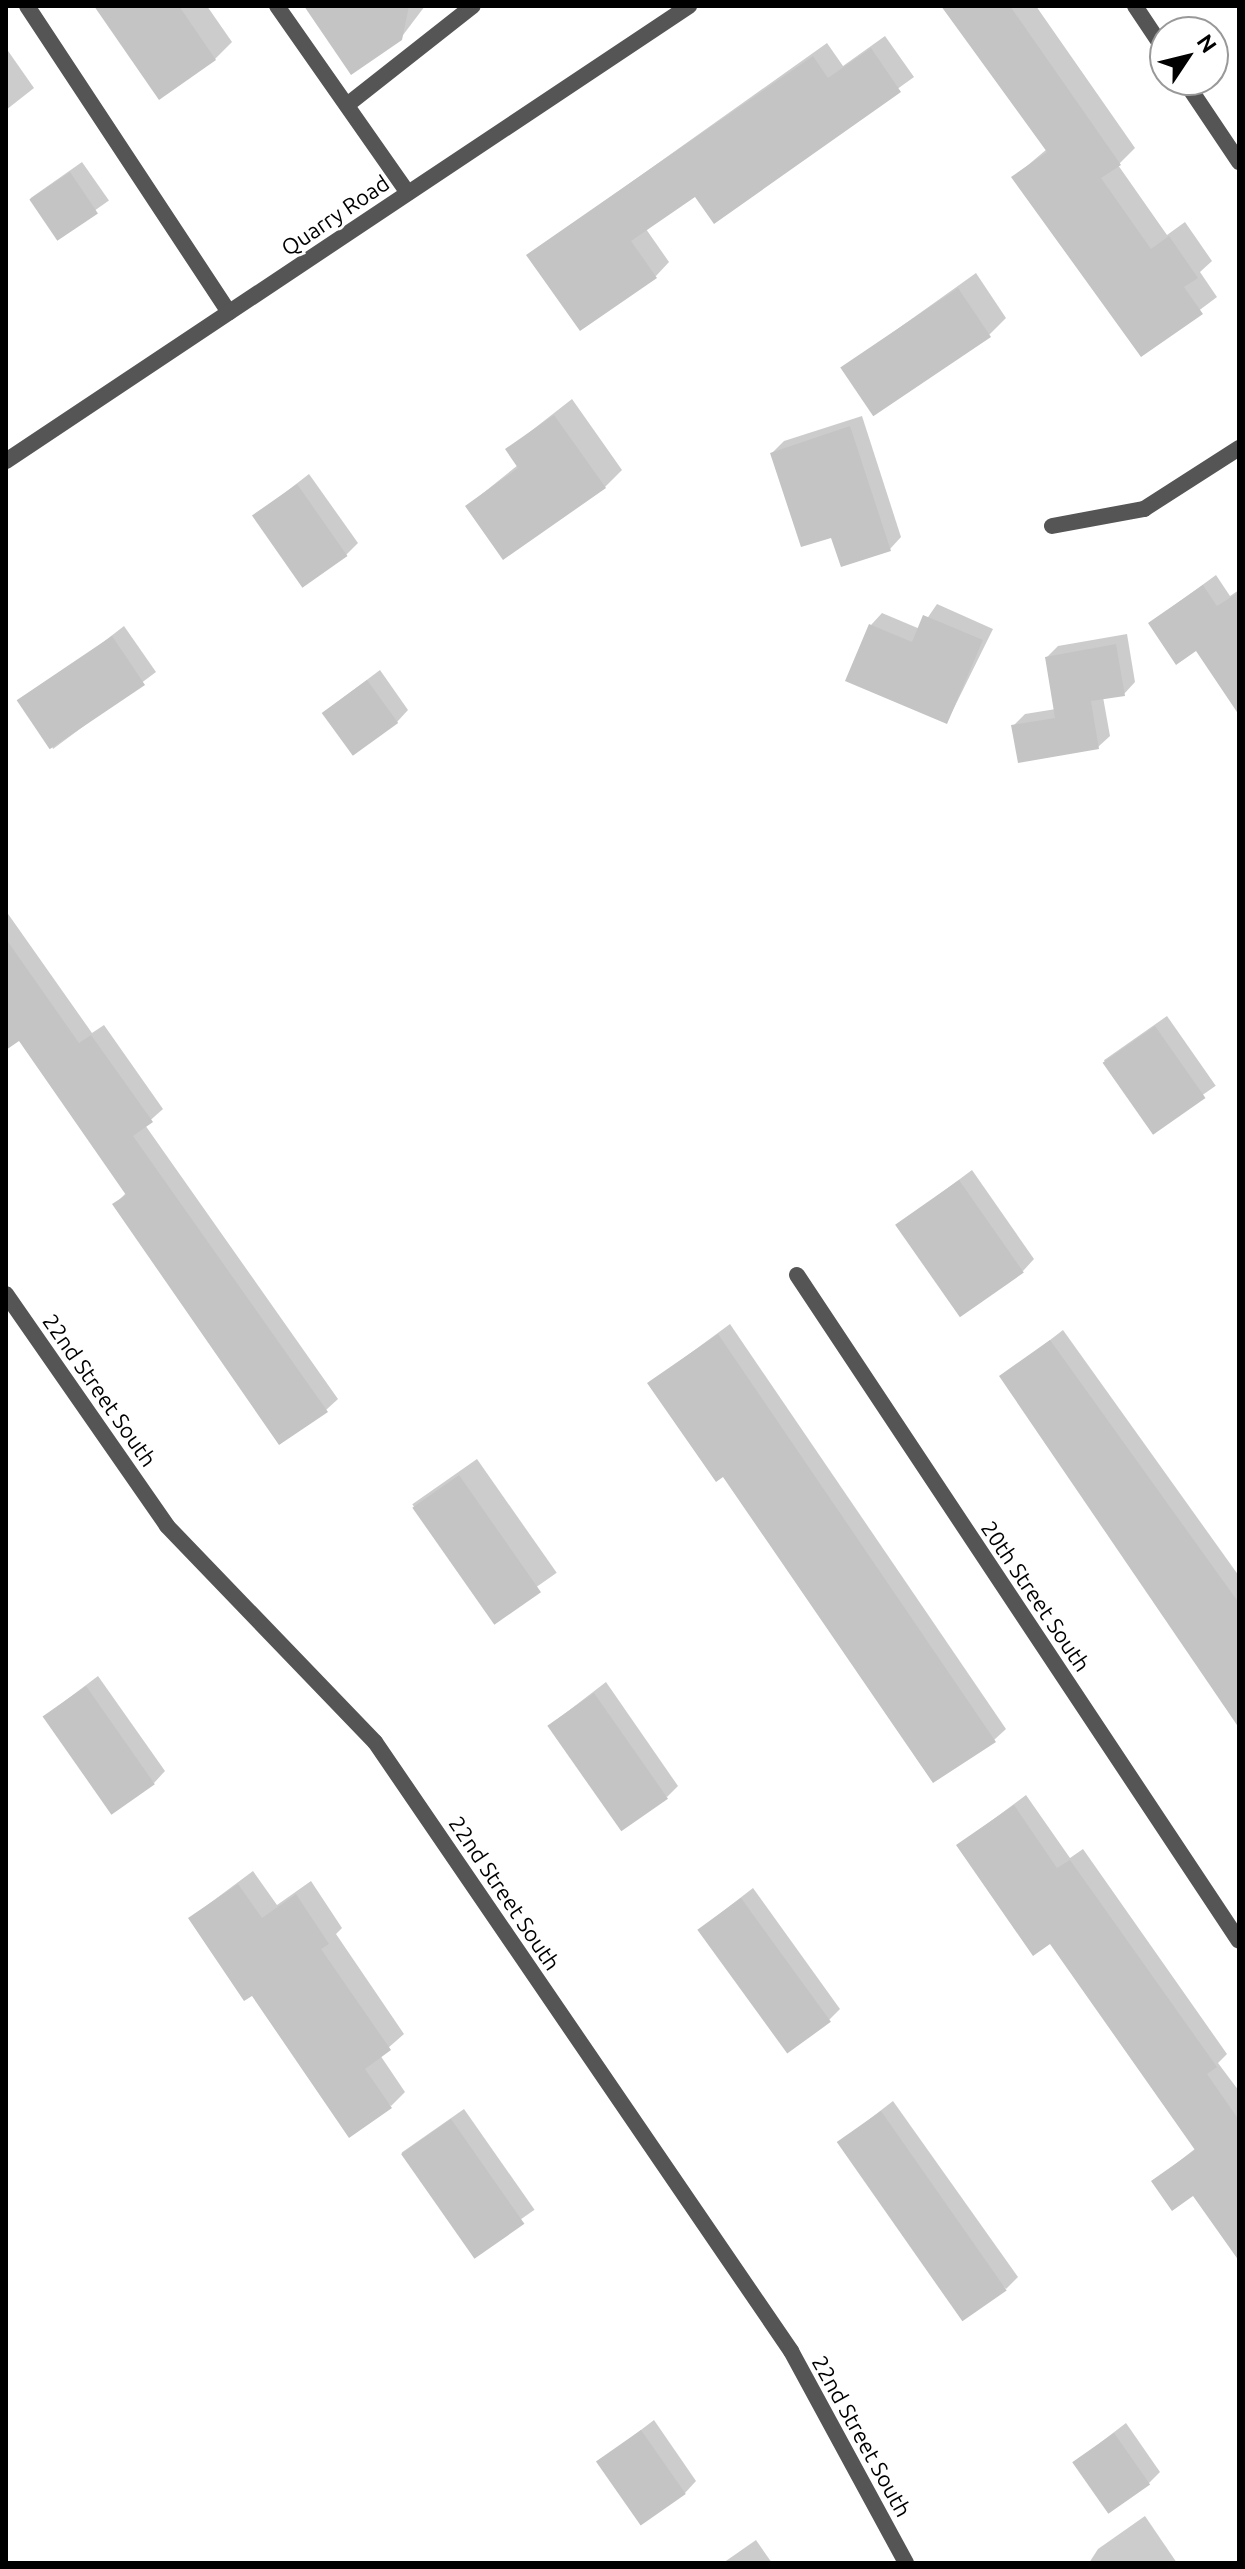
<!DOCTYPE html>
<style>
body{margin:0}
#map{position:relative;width:1245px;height:2569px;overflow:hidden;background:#fff;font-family:Ubuntu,sans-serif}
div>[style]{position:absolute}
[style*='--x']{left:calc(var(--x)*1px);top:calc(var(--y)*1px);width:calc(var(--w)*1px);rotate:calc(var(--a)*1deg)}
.shadow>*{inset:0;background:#0003;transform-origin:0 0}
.building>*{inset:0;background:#c4c4c4;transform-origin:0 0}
.service>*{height:16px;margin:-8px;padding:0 8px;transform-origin:8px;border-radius:8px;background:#555}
.minor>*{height:16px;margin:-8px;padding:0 8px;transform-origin:8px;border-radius:8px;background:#555}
.tertiary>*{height:16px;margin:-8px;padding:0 8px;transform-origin:8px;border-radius:8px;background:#555}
span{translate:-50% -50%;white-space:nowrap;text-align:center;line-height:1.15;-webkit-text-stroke:6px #fff;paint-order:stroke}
.street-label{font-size:22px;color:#000}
.frame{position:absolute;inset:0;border:8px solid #000;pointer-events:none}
.north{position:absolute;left:1149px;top:16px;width:80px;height:80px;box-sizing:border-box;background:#fff;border:2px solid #999;border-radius:50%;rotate:55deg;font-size:22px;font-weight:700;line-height:32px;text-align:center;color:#000}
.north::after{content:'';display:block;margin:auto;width:28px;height:36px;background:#000;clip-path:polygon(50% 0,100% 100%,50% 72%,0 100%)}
</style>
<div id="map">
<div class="shadow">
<i style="clip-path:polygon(96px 6px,207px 6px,232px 42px,215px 59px)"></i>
<i style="clip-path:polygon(307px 6px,425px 6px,400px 39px)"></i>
<i style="clip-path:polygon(944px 6px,1036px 6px,1135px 148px,1118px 165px,1167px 235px,1185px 222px,1212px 261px,1200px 272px,1217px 297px,1141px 354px,1014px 177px,1047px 149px)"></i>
<i style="clip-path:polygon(885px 36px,914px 77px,714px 221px,695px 194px,646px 229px,669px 262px,656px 276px,529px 255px,827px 43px,843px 66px)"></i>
<i style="clip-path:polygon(6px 48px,34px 88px,6px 110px)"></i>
<i style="left:82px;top:162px;width:47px;height:63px;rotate:55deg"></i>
<i style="clip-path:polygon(976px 273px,1006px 318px,989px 335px,843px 368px)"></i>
<i style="clip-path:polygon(572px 399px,622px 470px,605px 487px,467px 506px,518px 465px,508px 449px)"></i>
<i style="clip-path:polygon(862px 416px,901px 537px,890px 549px,832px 535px,772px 453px,784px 441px)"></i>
<i style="clip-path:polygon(309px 474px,358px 543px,346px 555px,255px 516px)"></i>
<i style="clip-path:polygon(1216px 575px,1230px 596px,1239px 590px,1239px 676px,1150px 623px)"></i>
<i style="clip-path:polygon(937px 604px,993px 629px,947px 722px,871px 625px,882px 613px,920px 629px)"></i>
<i style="clip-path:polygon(124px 626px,156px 672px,53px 749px,35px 695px)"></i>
<i style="clip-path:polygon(1127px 634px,1135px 682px,1124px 694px,1103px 697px,1110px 736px,1098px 747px,1013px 726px,1025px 714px,1056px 709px,1047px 657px,1058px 646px)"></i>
<i style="clip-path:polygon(380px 670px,408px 710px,397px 722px,324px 712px)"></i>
<i style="clip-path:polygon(6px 911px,92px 1033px,104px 1025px,163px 1109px,145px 1125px,338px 1399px,326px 1410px,115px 1204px,127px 1192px,19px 1038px,6px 1038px)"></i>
<i style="left:1167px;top:1016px;width:85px;height:77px;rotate:55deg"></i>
<i style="clip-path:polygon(972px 1170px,1034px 1259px,1023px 1271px,898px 1225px)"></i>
<i style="clip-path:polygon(730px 1324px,1006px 1729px,994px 1740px,724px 1474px,650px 1383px)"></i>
<i style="clip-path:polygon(1063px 1330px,1239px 1576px,1239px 1724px,1002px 1377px)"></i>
<i style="left:477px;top:1459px;width:139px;height:79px;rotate:55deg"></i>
<i style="clip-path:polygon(98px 1676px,165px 1771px,154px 1783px,45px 1716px)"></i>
<i style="clip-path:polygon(606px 1682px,678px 1786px,667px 1797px,550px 1725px)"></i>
<i style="clip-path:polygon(1026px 1795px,1070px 1858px,1083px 1849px,1227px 2054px,1218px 2063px,1239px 2091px,1239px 2256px,1193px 2193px,1154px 2181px,1196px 2148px,1051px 1941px,959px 1845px)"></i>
<i style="clip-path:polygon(253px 1871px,277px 1905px,311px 1881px,342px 1928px,336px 1934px,404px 2034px,380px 2055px,405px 2092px,391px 2106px,253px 1993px,190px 1918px)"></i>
<i style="clip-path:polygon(753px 1888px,840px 2009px,828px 2021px,700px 1929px)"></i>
<i style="clip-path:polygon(893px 2101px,1018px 2277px,1006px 2289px,840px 2142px)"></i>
<i style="left:464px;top:2109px;width:123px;height:76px;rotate:55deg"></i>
<i style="clip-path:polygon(654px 2420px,696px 2481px,685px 2493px,599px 2462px)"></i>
<i style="clip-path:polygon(1126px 2423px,1160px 2472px,1149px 2483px,1075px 2462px)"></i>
<i style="clip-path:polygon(1145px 2516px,1177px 2563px,1089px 2563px,1098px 2549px)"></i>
<i style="clip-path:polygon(756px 2540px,772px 2563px,723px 2563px)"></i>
</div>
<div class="building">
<i style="clip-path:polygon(94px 6px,179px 6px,216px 60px,159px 100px)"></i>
<i style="clip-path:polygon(304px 6px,409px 6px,402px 40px,351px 75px)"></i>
<i style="clip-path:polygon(941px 6px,1010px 6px,1121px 165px,1101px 178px,1151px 249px,1169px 236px,1198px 278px,1184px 287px,1203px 314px,1141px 357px,1011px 177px,1047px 152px)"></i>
<i style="clip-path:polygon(871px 48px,901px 92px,714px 224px,695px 197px,631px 241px,657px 278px,580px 331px,526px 255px,813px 56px,828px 78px)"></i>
<i style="left:70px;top:172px;width:50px;height:49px;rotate:56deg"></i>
<i style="left:958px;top:288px;width:59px;height:142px;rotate:56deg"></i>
<i style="clip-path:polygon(554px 415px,606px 488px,503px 560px,465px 506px,518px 468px,505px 449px)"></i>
<i style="clip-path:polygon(850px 426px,891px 551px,841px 567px,831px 538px,801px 547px,770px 453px)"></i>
<i style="left:297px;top:484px;width:88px;height:55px;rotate:55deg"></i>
<i style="clip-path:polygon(1203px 585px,1217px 606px,1239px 592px,1239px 715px,1196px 651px,1176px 665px,1148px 623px)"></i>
<i style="clip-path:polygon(923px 615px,983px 640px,947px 724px,845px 681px,869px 624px,912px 642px)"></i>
<i style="left:112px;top:636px;width:59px;height:115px;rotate:56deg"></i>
<i style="clip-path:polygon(1116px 644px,1125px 696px,1091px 701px,1099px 749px,1018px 763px,1011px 725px,1055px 718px,1045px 657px)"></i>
<i style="left:367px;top:680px;width:53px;height:56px;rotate:54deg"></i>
<i style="clip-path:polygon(6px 939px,79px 1043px,91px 1035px,153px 1122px,133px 1136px,328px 1412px,279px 1445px,112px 1204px,126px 1195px,19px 1041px,6px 1050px)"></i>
<i style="left:1155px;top:1026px;width:88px;height:64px;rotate:55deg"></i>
<i style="left:959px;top:1180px;width:113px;height:78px;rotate:55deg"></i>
<i style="clip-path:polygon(718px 1334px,996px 1742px,933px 1783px,723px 1477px,716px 1482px,647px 1383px)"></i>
<i style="clip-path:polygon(1050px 1340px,1239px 1603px,1239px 1728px,999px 1376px)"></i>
<i style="left:459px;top:1475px;width:143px;height:57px;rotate:55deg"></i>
<i style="left:86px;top:1686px;width:120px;height:53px;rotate:55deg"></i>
<i style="left:594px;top:1693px;width:129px;height:57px;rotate:55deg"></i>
<i style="clip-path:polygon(1014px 1805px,1057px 1868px,1070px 1860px,1217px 2067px,1207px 2074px,1239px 2120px,1239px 2261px,1193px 2196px,1172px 2211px,1151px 2181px,1195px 2150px,1050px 1944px,1033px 1956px,956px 1845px)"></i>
<i style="clip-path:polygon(238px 1884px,262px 1918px,296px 1894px,329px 1944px,321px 1949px,391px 2050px,365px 2069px,392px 2108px,349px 2138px,252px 1996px,244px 2001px,188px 1918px)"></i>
<i style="left:741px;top:1898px;width:153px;height:54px;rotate:54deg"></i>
<i style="left:881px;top:2111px;width:219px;height:54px;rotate:55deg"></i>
<i style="left:451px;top:2119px;width:128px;height:61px;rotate:55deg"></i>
<i style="left:641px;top:2430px;width:78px;height:55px;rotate:55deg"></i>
<i style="left:1114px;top:2433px;width:63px;height:51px;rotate:55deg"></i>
</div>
<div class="service">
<i style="--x:27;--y:6;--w:367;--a:56.6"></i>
<i style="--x:277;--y:6;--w:228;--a:55"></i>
<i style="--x:347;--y:105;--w:160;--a:-38.2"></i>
</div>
<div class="minor">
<i style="--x:1135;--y:6;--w:54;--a:56.3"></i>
<i style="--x:1184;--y:80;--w:99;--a:56.1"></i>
<i style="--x:1052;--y:526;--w:94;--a:-10.5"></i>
<i style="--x:1144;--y:509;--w:113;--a:-32.7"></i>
<i style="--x:797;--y:1275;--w:799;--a:56.43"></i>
</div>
<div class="tertiary">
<i style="--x:6;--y:461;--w:821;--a:-33.67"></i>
<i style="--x:6;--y:1294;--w:282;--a:55.2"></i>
<i style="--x:167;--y:1526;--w:300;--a:46.1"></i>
<i style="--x:375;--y:1742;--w:738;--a:55.66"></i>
<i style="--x:791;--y:2351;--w:241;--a:61.5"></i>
</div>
<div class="street-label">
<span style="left:335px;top:215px;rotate:-34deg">Quarry Road</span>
<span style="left:100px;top:1390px;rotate:55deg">22nd Street South</span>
<span style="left:1036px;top:1596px;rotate:56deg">20th Street South</span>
<span style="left:505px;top:1893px;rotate:56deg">22nd Street South</span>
<span style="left:862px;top:2436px;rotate:61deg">22nd Street South</span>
</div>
<div class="frame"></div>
<div class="north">N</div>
</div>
